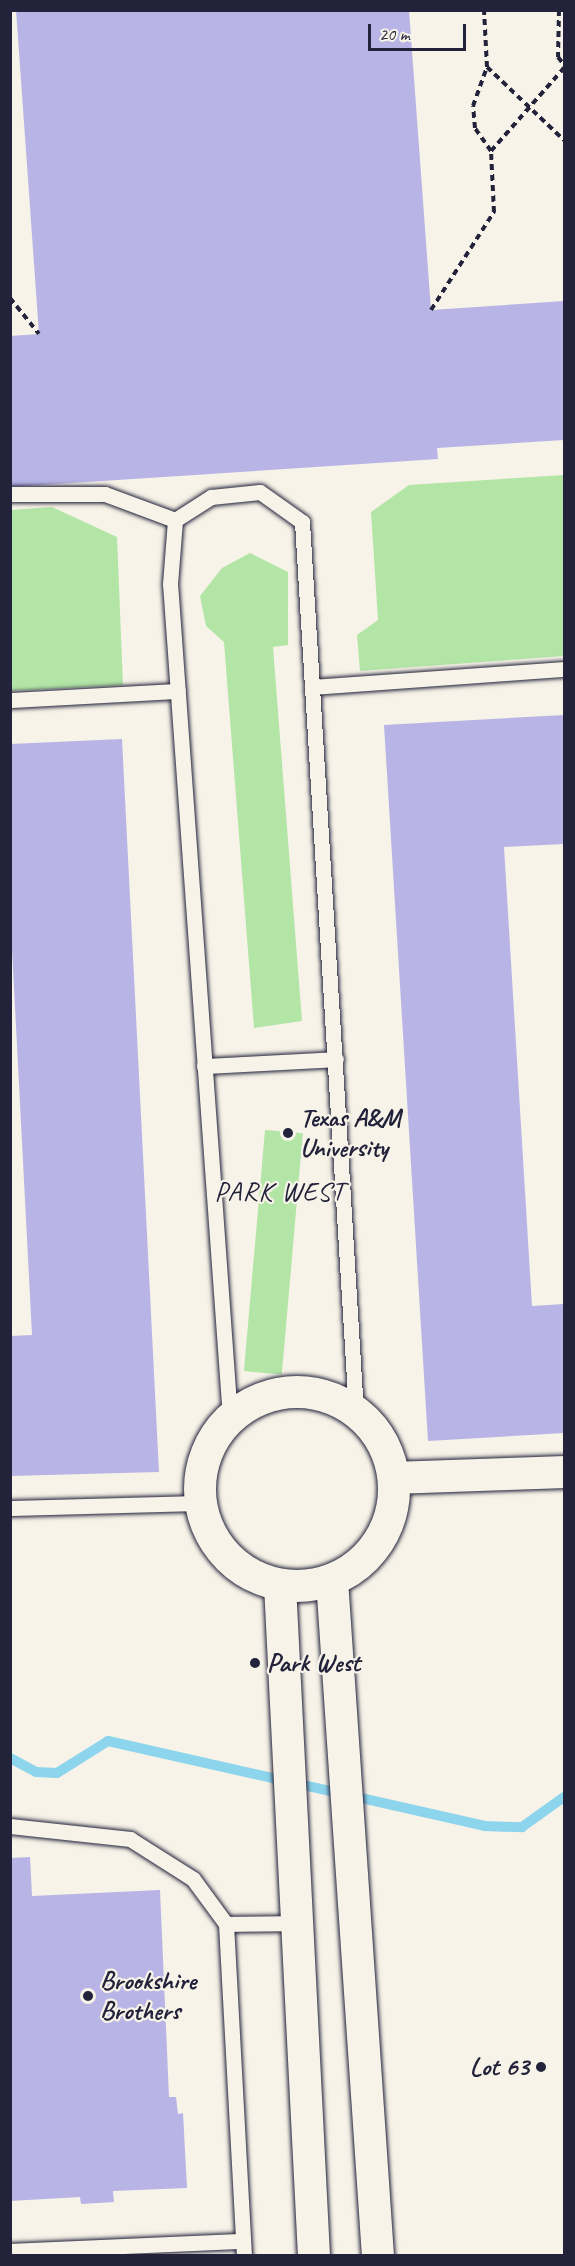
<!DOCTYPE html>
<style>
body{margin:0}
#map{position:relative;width:575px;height:2266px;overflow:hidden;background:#f7f3e8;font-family:Caveat,sans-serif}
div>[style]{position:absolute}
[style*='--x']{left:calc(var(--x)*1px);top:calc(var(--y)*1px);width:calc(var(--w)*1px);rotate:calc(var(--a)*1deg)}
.green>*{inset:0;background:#b3e5a6;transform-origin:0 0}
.stream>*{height:10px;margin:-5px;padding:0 5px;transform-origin:5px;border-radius:5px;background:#8cd5ed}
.building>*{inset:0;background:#b8b4e6}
.path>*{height:4px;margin-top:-2px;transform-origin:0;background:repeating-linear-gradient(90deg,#22223b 0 6px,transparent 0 10.5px)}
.roads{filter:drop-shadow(0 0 2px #22223b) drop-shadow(0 0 2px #22223b)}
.lane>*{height:15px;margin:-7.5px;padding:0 7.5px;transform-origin:7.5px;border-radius:7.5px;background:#f7f3e8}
.street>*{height:32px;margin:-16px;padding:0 16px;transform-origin:16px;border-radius:16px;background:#f7f3e8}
.street>.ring{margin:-16px;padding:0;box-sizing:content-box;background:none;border:32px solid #f7f3e8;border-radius:50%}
.dots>*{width:16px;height:16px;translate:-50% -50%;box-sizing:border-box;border:3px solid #f7f3e8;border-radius:50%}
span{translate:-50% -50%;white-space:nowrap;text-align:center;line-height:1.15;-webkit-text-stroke:4.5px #f7f3e8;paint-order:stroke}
.poi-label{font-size:26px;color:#22223b;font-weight:700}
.left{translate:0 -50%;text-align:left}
.right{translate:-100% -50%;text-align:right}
.neighbourhood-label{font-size:27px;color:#22223b;letter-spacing:1.5px}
.frame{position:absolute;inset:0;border:12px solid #22223b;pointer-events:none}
.scale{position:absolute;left:368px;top:24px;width:98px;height:27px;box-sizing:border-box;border:3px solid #22223b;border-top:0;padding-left:8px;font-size:18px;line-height:21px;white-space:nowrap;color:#22223b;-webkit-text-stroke:4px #f7f3e8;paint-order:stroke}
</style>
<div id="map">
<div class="green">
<i style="clip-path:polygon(564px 475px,564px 656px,360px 671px,357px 635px,378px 620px,371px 512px,409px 485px)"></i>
<i style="clip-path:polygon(52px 507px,117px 537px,123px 685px,11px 691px,11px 510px)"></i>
<i style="clip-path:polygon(250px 553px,288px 572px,288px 645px,273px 647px,302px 1021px,254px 1028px,224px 642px,206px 626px,200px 596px,222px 568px)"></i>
<i style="left:265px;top:1130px;width:38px;height:242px;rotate:5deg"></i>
</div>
<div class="stream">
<i style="--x:10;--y:1758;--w:30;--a:28"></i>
<i style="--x:36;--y:1772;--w:21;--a:3"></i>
<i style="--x:57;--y:1773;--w:60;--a:-32.1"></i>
<i style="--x:108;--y:1741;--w:385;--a:12.7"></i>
<i style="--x:484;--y:1826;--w:38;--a:2"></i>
<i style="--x:522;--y:1827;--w:52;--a:-35.5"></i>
</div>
<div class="building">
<i style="clip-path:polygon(16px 10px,409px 10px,431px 310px,564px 301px,564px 440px,437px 448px,438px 459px,10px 487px,10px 336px,39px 334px)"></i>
<i style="clip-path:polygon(564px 715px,564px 844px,504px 847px,532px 1306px,564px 1304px,564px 1433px,428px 1441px,384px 725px)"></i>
<i style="clip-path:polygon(122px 739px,159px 1472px,10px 1476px,10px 1336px,32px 1335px,10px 911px,10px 744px)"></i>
<i style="clip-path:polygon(30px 1857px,32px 1896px,160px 1890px,169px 2097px,176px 2097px,178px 2114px,183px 2113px,187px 2188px,113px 2191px,114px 2202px,81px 2204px,80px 2197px,10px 2201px,10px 1858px)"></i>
</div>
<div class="path">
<i style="--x:559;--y:10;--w:47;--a:91.2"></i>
<i style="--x:558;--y:57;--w:10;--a:53"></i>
<i style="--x:487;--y:67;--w:106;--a:43.5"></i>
<i style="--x:491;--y:151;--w:111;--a:-48.7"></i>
<i style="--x:10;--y:298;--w:46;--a:51.1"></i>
<i style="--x:431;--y:310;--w:117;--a:-57.3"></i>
<i style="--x:494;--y:212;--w:61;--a:-92.8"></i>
<i style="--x:491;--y:151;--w:28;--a:-125"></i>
<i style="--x:475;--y:128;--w:22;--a:-95"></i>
<i style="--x:473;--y:106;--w:41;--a:-70.3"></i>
<i style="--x:487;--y:67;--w:57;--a:-93"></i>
</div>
<div class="roads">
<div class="lane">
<i style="--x:10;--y:494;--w:95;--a:0"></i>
<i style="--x:105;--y:494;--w:75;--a:20.4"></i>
<i style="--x:312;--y:687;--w:253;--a:-4.1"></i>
<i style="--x:10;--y:700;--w:168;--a:-3.1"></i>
<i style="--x:204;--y:1066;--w:132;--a:-3"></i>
<i style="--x:230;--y:1418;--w:836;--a:-94.11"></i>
<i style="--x:170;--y:584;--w:64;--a:-85.5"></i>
<i style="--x:175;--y:520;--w:43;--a:-32.6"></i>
<i style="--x:211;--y:497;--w:49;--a:-5.8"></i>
<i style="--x:260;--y:492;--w:52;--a:35.5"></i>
<i style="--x:302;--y:522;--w:892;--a:86.53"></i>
<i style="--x:10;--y:1508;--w:190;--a:-1.5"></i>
<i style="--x:10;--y:1826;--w:121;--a:6.2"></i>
<i style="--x:130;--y:1839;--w:75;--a:32.4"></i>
<i style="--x:193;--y:1879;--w:56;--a:53.7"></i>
<i style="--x:226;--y:1924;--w:332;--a:86.9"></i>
<i style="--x:226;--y:1924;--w:71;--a:-0.8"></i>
<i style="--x:10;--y:2251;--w:233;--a:-2.5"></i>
</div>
<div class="street">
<i class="ring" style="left:200px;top:1392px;width:162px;height:162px"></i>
<i style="--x:394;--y:1478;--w:170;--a:-2"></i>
<i style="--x:332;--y:1580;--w:678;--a:86.11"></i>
<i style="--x:280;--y:1585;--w:672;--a:87.1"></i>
</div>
</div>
<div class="dots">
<i style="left:288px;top:1133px;background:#22223b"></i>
<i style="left:255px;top:1663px;background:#22223b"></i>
<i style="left:88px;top:1996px;background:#22223b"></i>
<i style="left:541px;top:2067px;background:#22223b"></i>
</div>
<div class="poi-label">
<span class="left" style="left:300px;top:1133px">Texas A&amp;M<br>University</span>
<span class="left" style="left:267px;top:1663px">Park West</span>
<span class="left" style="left:100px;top:1996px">Brookshire<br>Brothers</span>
<span class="right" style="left:529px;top:2067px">Lot 63</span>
</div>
<div class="neighbourhood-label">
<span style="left:280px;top:1192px">PARK WEST</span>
</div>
<div class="frame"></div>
<div class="scale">20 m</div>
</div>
